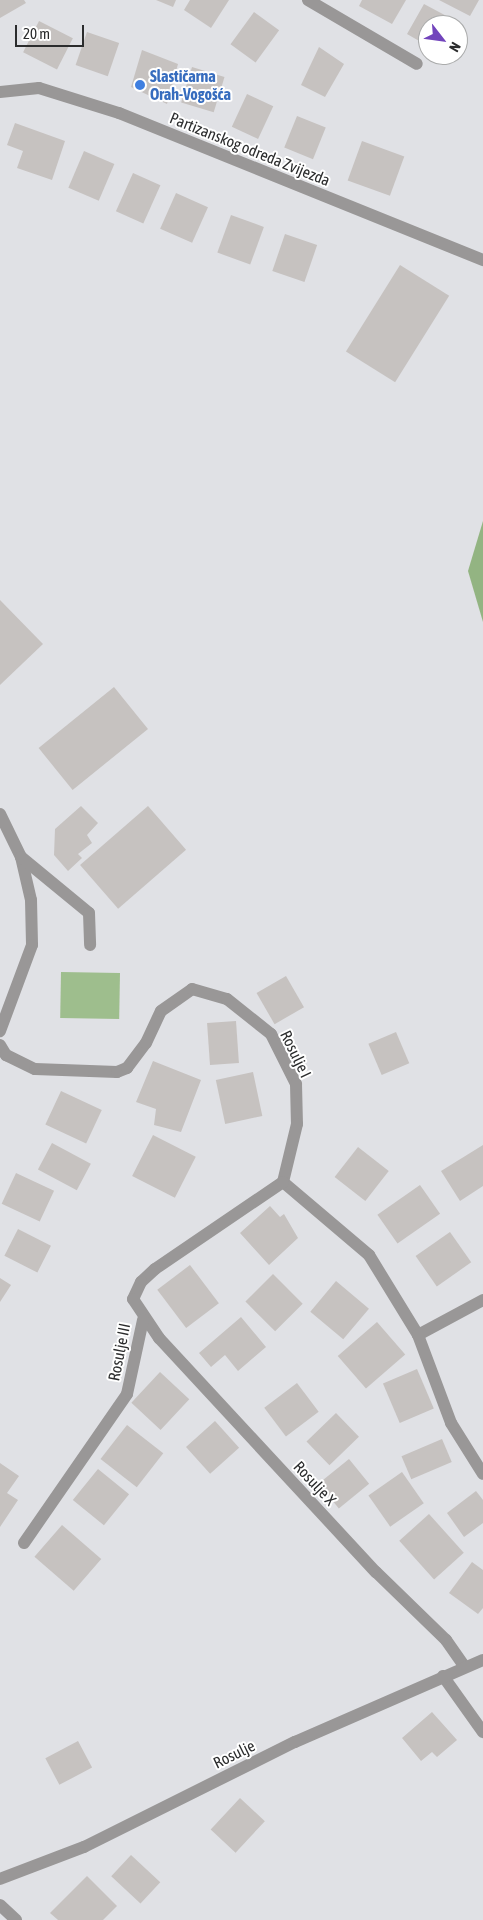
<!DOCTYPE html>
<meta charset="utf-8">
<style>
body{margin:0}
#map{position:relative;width:483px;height:1920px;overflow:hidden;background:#e0e1e5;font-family:"Asap Condensed",sans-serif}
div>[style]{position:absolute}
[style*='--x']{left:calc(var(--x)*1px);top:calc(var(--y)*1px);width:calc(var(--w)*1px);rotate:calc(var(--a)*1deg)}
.green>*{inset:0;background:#9ebe8d;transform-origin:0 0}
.forest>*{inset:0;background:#93b482}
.building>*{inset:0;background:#c6c2c0;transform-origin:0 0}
.minor>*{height:12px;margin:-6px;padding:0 6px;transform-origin:6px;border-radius:6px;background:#999797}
.dots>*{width:14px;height:14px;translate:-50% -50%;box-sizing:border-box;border:2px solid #fff;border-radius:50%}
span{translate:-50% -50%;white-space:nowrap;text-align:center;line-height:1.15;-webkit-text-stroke:4px #fff;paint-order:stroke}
.shop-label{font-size:16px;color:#366cbe;font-weight:700}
.left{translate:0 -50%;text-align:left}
.street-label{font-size:16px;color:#2b2c2d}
.north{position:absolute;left:418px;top:15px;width:50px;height:50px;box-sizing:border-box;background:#fff;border:1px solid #aaabab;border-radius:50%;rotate:120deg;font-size:14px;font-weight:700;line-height:20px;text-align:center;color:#2b2c2d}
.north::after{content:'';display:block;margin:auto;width:18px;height:22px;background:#7244bc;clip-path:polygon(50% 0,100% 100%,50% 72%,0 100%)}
.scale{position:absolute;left:15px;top:25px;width:69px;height:22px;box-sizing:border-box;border:2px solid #2b2c2d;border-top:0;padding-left:6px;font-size:15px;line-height:18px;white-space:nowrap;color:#2b2c2d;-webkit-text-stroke:4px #fff;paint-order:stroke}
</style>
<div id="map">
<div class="green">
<i style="left:61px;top:972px;width:59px;height:46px;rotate:1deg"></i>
</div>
<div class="forest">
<i style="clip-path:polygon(483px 521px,483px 622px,468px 571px)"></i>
</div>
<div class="building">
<i style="clip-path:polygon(0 0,24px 0,26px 3px,0 18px)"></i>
<i style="clip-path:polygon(156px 0,176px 0,173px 7px)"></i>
<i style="clip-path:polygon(190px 0,229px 0,211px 28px,184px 10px)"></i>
<i style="clip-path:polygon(362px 0,406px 0,392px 24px,359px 6px)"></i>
<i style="clip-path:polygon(439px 0,479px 0,470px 16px)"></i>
<i style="clip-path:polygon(424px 4px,454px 20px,452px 25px,428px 25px,428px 46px,407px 34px)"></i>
<i style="left:254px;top:12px;width:31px;height:40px;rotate:36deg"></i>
<i style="left:39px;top:21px;width:38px;height:35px;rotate:27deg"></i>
<i style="left:87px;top:32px;width:34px;height:35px;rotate:19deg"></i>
<i style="clip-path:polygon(319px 47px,344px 64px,325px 97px,301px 85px)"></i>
<i style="clip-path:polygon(142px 50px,178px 64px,167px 104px,131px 87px)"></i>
<i style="left:192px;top:67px;width:34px;height:37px;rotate:17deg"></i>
<i style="left:247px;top:94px;width:29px;height:36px;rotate:25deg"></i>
<i style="left:297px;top:116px;width:31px;height:34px;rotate:22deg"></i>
<i style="clip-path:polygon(15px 123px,65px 141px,52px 180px,17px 168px,23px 151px,7px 145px)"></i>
<i style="left:362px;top:141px;width:45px;height:42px;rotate:20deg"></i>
<i style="left:84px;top:151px;width:33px;height:40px;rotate:23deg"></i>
<i style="left:133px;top:173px;width:30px;height:42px;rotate:24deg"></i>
<i style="left:176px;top:193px;width:35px;height:39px;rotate:24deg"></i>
<i style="left:231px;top:215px;width:35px;height:40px;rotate:20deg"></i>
<i style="left:285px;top:234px;width:34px;height:39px;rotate:19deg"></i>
<i style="left:400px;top:265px;width:58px;height:102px;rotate:32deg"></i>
<i style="clip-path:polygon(0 600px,43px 644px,0 685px)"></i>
<i style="left:114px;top:687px;width:54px;height:97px;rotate:51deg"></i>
<i style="clip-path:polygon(81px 806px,98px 823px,87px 835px,92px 843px,78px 854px,82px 858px,68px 871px,54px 855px,55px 829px)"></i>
<i style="left:148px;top:806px;width:58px;height:90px;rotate:49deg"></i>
<i style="left:286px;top:976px;width:36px;height:34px;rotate:60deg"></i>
<i style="left:236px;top:1021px;width:42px;height:29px;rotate:86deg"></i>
<i style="left:396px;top:1032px;width:34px;height:30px;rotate:67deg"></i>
<i style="clip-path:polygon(153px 1061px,201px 1080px,181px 1132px,154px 1125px,156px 1109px,136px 1102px)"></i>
<i style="left:253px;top:1072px;width:45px;height:38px;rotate:78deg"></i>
<i style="left:61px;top:1091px;width:45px;height:37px;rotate:25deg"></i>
<i style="left:153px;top:1135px;width:48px;height:46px;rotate:27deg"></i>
<i style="left:52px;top:1143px;width:44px;height:30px;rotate:28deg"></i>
<i style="clip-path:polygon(483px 1145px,483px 1186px,460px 1201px,441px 1171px)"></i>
<i style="left:358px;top:1147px;width:39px;height:38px;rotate:38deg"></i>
<i style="left:16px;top:1173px;width:42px;height:34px;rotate:25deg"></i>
<i style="left:420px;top:1185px;width:35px;height:52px;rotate:55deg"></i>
<i style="clip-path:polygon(270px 1206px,280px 1217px,284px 1214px,298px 1238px,269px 1265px,240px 1233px)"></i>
<i style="left:18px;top:1229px;width:37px;height:30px;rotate:27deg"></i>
<i style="left:450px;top:1232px;width:37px;height:42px;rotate:55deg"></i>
<i style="left:190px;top:1265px;width:48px;height:41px;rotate:53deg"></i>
<i style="left:273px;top:1274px;width:42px;height:39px;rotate:45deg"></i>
<i style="clip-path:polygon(0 1278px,11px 1285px,0 1302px)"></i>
<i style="left:336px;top:1281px;width:43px;height:40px;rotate:40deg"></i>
<i style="clip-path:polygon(241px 1317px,266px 1347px,238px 1371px,225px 1355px,211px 1367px,199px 1353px)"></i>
<i style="left:377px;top:1322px;width:43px;height:52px;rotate:49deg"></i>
<i style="left:417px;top:1369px;width:43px;height:37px;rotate:67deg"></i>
<i style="left:160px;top:1372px;width:40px;height:42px;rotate:43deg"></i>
<i style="left:297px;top:1383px;width:36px;height:41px;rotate:53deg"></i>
<i style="left:336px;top:1413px;width:33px;height:41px;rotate:46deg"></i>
<i style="left:215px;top:1421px;width:36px;height:39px;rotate:48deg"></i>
<i style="left:127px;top:1425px;width:46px;height:43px;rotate:38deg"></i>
<i style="left:442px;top:1439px;width:25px;height:44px;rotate:67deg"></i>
<i style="left:349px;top:1459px;width:32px;height:39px;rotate:51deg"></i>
<i style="clip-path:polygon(0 1463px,19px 1476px,7px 1493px,18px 1500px,0 1527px)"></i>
<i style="left:98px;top:1469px;width:40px;height:40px;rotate:39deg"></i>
<i style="left:402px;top:1472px;width:38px;height:41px;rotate:55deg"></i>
<i style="clip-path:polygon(476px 1491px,483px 1500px,483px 1523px,464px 1537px,447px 1513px)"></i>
<i style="left:429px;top:1514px;width:52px;height:40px;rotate:48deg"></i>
<i style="left:62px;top:1525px;width:52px;height:42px;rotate:41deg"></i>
<i style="clip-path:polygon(472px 1562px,483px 1570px,483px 1608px,478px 1614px,449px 1593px)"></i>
<i style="clip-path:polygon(432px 1712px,457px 1740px,437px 1757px,432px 1752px,421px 1761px,402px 1738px)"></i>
<i style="left:78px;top:1741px;width:30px;height:37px;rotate:62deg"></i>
<i style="left:240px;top:1798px;width:34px;height:43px;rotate:43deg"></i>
<i style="left:131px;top:1855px;width:40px;height:29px;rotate:43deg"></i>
<i style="clip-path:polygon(87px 1876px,117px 1906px,103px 1920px,58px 1920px,50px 1913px)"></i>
</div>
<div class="minor">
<i style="--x:308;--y:0;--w:126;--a:30.4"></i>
<i style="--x:0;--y:92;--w:39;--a:-6"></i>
<i style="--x:39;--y:88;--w:84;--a:17.4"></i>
<i style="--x:119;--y:113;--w:393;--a:22"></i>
<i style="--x:0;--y:814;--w:48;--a:64"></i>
<i style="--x:21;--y:857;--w:44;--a:76.9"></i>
<i style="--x:31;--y:900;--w:45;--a:88.7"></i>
<i style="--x:32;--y:945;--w:92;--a:110.4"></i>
<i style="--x:21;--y:857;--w:88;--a:39.5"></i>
<i style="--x:89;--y:913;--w:32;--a:88"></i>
<i style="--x:0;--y:1045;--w:12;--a:59"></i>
<i style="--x:6;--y:1055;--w:32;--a:26"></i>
<i style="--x:35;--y:1069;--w:82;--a:2.1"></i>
<i style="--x:117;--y:1072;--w:11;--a:-22"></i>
<i style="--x:127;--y:1068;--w:31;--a:-53"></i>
<i style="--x:146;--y:1043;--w:35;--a:-65"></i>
<i style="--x:161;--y:1011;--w:38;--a:-35"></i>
<i style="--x:192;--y:989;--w:36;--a:16"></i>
<i style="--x:227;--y:999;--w:56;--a:38.5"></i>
<i style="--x:271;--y:1034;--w:56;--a:63.4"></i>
<i style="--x:296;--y:1084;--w:40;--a:88.6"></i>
<i style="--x:297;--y:1124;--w:60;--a:103.6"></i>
<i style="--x:283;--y:1182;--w:113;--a:40.3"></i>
<i style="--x:369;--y:1255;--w:94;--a:58.5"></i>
<i style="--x:418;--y:1335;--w:94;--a:69.4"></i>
<i style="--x:451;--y:1423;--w:60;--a:57.9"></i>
<i style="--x:283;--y:1182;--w:155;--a:145.8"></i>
<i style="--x:155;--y:1269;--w:19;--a:137"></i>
<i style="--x:141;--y:1282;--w:19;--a:115"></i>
<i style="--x:133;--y:1299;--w:47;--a:56.3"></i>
<i style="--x:159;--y:1338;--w:319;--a:47.2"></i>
<i style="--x:376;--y:1572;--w:98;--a:44.2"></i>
<i style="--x:446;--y:1640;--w:32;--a:55"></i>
<i style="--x:418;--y:1335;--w:74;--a:-28.3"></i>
<i style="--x:24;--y:1543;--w:181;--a:-55.3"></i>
<i style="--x:127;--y:1394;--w:76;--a:-77.8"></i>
<i style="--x:443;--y:1676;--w:69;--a:54.5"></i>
<i style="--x:0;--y:1879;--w:90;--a:-20.9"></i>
<i style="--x:84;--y:1847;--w:236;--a:-26.5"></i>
<i style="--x:295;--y:1742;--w:205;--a:-23.6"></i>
<i style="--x:0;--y:1905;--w:22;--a:43"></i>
</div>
<div class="dots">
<i style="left:140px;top:85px;background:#3f7fe0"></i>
</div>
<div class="shop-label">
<span class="left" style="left:150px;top:85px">Slastičarna<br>Orah-Vogošća</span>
</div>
<div class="street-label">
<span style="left:250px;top:149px;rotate:22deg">Partizanskog odreda Zvijezda</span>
<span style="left:296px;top:1054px;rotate:64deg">Rosulje I</span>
<span style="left:119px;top:1352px;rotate:-79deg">Rosulje III</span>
<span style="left:315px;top:1483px;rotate:47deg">Rosulje X</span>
<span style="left:234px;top:1754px;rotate:-26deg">Rosulje</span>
</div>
<div class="north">N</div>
<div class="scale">20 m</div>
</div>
